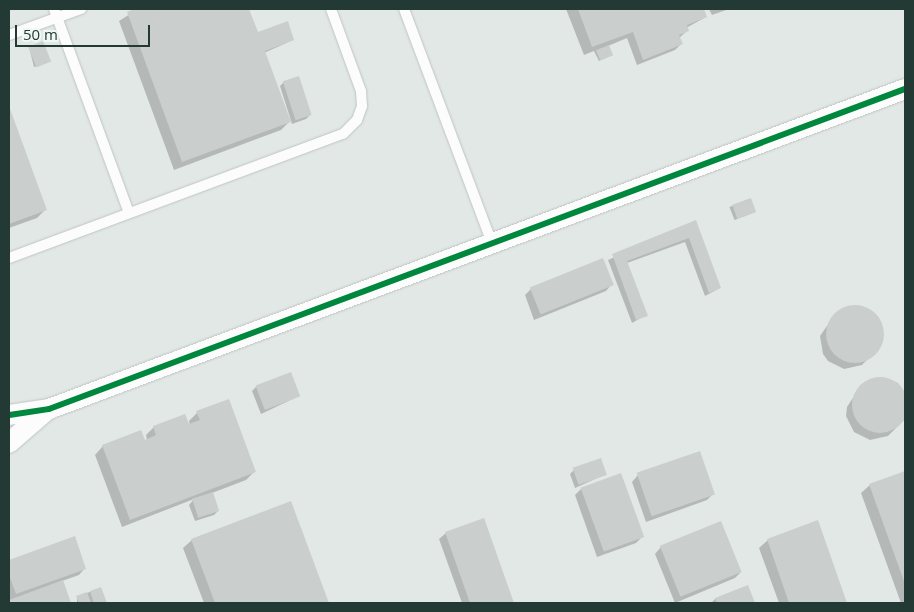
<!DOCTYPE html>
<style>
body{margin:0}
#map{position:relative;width:914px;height:612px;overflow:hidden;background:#e2e8e5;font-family:"Open Sans",sans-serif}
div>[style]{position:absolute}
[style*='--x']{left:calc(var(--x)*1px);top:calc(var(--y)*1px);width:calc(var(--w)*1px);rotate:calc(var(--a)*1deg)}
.shadow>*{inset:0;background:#0003;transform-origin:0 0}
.building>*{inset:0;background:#cacfcd;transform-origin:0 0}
.round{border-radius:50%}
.roads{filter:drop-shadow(0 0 1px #bfc5c2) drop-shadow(0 0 1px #bfc5c2)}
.lane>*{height:10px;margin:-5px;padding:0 5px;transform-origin:5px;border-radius:5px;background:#fbfcfb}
.street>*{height:20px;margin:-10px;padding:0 10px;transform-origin:10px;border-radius:10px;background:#fbfcfb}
.cycleway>*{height:6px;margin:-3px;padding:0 3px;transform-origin:3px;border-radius:3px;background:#00873e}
span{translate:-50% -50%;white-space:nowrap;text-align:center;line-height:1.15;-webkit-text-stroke:4px #f0f7f4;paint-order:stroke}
.frame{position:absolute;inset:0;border:10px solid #223a33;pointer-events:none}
.scale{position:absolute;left:15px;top:25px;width:135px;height:22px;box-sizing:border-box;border:2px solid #223a33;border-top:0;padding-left:6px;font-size:15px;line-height:18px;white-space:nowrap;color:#223a33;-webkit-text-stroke:4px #f0f7f4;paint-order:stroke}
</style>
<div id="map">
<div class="shadow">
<i style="clip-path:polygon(138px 9px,248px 9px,257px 34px,293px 40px,264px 53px,289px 122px,281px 130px,174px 170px,119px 21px)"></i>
<i style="clip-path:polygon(566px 9px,703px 9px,706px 17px,686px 28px,687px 31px,679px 38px,681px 44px,675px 50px,637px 65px,627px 38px,608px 46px,610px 56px,599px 61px,594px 51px,584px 55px)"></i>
<i style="clip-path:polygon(709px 9px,729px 9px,712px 15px)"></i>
<i style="clip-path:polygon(29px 47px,48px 62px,34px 67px)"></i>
<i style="clip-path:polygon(284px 82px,310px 115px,306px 119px,292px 124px,280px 86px)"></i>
<i style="clip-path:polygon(9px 109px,45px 210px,37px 218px,9px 228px)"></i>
<i style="left:750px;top:199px;width:14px;height:22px;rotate:69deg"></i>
<i style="clip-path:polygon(695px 222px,720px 288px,705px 296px,685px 242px,627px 263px,646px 315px,632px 323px,608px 260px)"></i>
<i style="clip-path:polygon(612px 284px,606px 291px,534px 320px,525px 295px,531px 289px)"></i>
<i style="clip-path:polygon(853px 306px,871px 311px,882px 327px,881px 345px,862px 365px,844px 369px,828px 361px,823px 354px,820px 336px,836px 313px)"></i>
<i style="clip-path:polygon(880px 377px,898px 383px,905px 394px,905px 419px,888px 436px,870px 440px,854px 432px,846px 416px,847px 407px,862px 384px)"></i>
<i style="clip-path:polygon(256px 387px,299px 396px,261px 414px,252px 391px)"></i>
<i style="clip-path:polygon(197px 413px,255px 471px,246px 480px,212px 493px,218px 511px,214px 515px,195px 521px,189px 505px,194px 499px,122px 527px,95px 455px,103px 446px,147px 440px,146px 435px,154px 427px,190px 425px,189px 421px)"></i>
<i style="clip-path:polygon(574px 470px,606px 474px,575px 488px,570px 474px)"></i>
<i style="clip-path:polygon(905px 472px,905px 603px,901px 603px,861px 493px,870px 485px)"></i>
<i style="clip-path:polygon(638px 475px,714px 493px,707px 500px,646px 522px,632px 482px)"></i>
<i style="clip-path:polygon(581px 489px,643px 536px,636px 543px,597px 557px,575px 495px)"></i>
<i style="clip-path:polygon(290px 503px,328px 603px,204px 603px,183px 548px,192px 540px)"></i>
<i style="clip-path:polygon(484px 519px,513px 603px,462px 603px,439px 539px,446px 533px)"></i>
<i style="clip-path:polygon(817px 522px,846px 603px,779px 603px,759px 548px,768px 540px)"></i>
<i style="clip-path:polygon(74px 538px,85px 568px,79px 575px,62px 581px,70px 603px,9px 603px,9px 562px)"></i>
<i style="clip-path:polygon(661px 547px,741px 572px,735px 578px,675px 603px,655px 554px)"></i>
<i style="clip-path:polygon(747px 587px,754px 603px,711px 603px,715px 599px)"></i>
<i style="clip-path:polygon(100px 588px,106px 603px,77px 603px,77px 597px)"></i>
</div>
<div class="building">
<i style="clip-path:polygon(134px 9px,249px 9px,258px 32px,288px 21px,294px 40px,265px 51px,291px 122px,182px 162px,127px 12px)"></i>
<i style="clip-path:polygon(578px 9px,704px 9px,707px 17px,687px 25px,689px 31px,679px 35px,683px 44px,643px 60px,633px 32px,592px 47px)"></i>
<i style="left:43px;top:41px;width:22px;height:16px;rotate:68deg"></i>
<i style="left:609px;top:45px;width:11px;height:14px;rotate:68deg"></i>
<i style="left:299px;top:76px;width:41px;height:17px;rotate:72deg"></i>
<i style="clip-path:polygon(9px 106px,47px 210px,9px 224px)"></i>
<i style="left:751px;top:198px;width:15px;height:20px;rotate:70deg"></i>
<i style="clip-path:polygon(696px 220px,721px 288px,709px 293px,689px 238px,627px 261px,648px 316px,636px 320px,612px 254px)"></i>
<i style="left:603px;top:258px;width:29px;height:79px;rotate:68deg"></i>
<i class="round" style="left:826px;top:305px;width:58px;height:58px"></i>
<i style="left:291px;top:372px;width:26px;height:38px;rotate:69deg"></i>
<i class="round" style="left:852px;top:377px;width:56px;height:56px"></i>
<i style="clip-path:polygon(229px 399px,256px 472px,130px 520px,102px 445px,141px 430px,145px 440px,156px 435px,153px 426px,185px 414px,189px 424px,200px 420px,196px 411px)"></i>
<i style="left:700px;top:451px;width:46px;height:67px;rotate:71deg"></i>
<i style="left:601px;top:458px;width:18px;height:30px;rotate:71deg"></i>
<i style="clip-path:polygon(905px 471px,905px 584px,869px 484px)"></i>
<i style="left:621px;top:473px;width:68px;height:43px;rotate:70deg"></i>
<i style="left:213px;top:492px;width:20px;height:22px;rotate:72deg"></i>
<i style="clip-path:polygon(291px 501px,329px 603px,215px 603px,191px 539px)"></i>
<i style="clip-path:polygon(484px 518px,514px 603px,470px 603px,445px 532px)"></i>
<i style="clip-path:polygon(818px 520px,847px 603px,789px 603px,767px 539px)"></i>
<i style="left:721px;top:521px;width:55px;height:66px;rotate:68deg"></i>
<i style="clip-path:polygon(75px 536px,86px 569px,16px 594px,9px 575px,9px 560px)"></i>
<i style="clip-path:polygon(63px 580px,71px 603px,9px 603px,9px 600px)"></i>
<i style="clip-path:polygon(748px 585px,755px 603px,717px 603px,715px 598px)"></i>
<i style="clip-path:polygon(101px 587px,107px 603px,94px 603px,90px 591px)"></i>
<i style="clip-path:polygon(87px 592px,91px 603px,79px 603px,76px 596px)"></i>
</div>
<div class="roads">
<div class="lane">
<i style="--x:54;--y:9;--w:217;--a:69.8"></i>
<i style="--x:404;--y:9;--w:253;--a:69.4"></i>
<i style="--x:9;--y:35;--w:77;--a:-19.9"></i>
<i style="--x:9;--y:258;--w:356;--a:-20.4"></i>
<i style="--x:343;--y:134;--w:20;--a:-45"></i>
<i style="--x:357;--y:120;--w:15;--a:-70"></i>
<i style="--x:362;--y:106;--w:15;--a:-94"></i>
<i style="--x:361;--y:91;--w:87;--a:-110.1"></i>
</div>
<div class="street">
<i style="--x:9;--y:415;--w:40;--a:-8.5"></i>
<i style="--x:49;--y:409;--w:914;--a:-20.5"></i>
<i style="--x:9;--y:443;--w:50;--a:-41"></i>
</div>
</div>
<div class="cycleway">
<i style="--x:9;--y:415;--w:40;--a:-8.5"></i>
<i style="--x:49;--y:409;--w:914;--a:-20.5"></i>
</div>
<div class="frame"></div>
<div class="scale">50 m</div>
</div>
